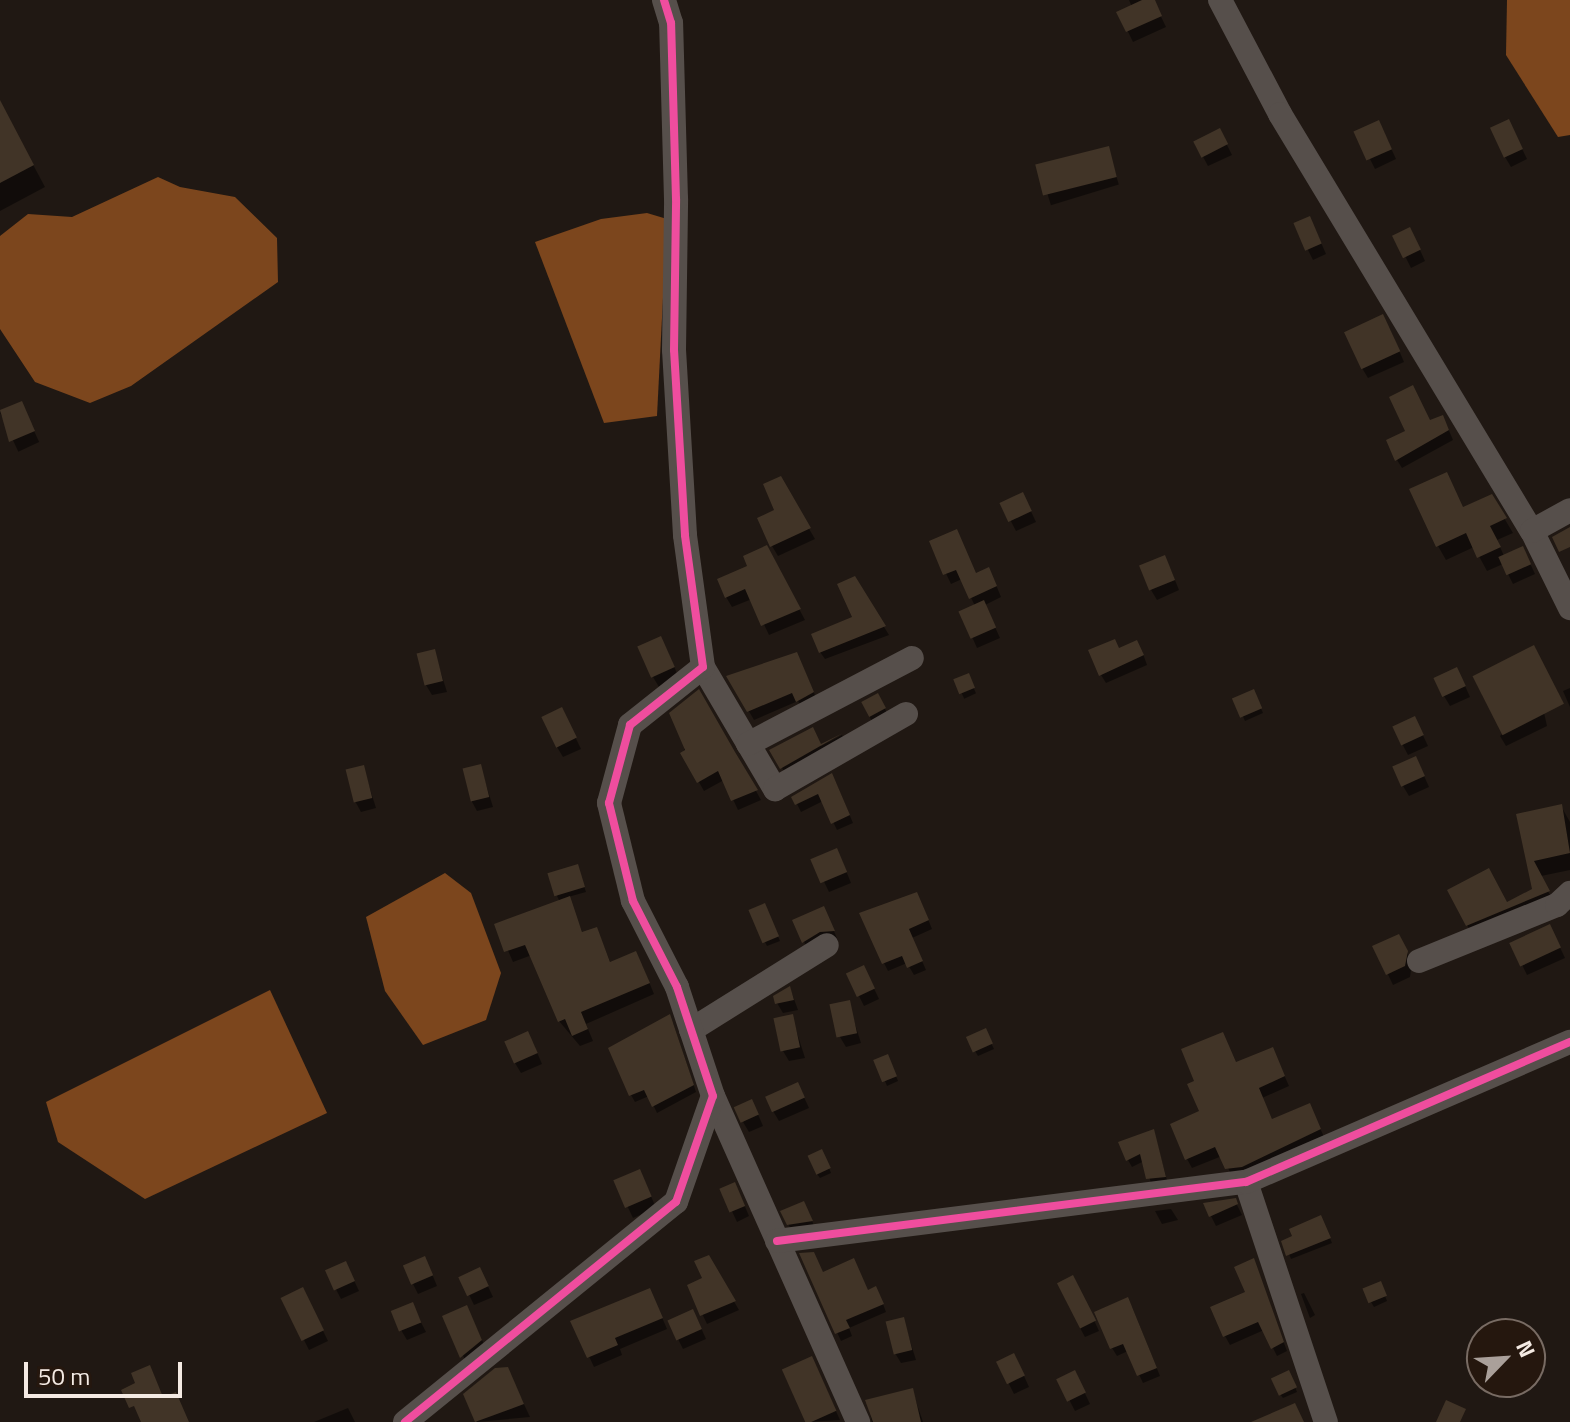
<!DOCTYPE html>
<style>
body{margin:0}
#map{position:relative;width:1570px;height:1422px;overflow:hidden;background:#201813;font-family:"Titillium Web",sans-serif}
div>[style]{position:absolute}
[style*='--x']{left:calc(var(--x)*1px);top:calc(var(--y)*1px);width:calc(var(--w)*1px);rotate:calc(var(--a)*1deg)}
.water>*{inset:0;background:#7c461d}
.shadow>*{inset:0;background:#0007;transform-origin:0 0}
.building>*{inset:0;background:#413427;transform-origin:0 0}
.street>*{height:24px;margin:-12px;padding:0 12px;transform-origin:12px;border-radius:12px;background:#564f4b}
.cycleway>*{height:8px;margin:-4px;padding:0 4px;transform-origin:4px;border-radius:4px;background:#ef4d9e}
span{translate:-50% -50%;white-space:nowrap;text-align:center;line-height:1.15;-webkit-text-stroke:8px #25170e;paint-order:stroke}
.north{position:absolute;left:1466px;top:1318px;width:80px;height:80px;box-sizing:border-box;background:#25170e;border:2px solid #786b63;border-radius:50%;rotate:65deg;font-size:22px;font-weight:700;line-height:32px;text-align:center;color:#f4eae3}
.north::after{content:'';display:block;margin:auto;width:28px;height:36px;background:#aaa09a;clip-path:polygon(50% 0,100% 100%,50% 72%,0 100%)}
.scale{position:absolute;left:24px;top:1362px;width:158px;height:36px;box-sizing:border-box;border:4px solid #f4eae3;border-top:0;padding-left:10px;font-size:24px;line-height:28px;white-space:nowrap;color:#f4eae3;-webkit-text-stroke:6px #25170e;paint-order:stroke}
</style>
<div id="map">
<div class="water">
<i style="clip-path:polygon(1507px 0,1570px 0,1570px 135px,1558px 137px,1506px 55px)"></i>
<i style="clip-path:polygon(158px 177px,180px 187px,235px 197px,277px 238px,278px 282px,131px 386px,90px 403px,35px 382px,0 329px,0 236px,28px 214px,72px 217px)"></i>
<i style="clip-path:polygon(647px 213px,667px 219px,657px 416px,604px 423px,535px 242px,601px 219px)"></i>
<i style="clip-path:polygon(445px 873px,471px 893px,501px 973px,486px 1020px,423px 1045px,385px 991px,366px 917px)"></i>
<i style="clip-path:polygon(270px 990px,327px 1113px,145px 1199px,58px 1142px,46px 1102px)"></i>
</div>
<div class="shadow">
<i style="clip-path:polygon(1129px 0,1153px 0,1166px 27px,1133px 42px,1119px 13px,1132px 7px)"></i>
<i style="clip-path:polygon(0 103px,45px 187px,0 211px)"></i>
<i style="clip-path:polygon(1514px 132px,1527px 159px,1511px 167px,1505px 157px)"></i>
<i style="clip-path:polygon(1357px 133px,1384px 133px,1396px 159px,1375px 169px)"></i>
<i style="clip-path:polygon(1225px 141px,1232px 155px,1208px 166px,1195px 142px)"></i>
<i style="left:1108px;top:149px;width:37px;height:71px;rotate:73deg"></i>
<i style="clip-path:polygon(1315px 229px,1326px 254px,1313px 260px,1308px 250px)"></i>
<i style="clip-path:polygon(1395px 236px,1415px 239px,1425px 261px,1411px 268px)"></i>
<i style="clip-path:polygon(1389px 327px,1404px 362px,1368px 378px,1362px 368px)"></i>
<i style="left:21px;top:403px;width:43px;height:23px;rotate:65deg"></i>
<i style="clip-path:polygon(1430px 422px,1447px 426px,1453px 440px,1402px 468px,1397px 460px)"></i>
<i style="clip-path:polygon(780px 479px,815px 539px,778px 556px,772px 546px)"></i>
<i style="clip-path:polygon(1491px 496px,1513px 533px,1497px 540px,1504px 556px,1528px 559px,1535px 574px,1513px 584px,1503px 564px,1487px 571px,1474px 547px,1446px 560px,1438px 546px,1463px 509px)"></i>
<i style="clip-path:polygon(1002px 504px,1028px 505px,1036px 522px,1016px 531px)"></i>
<i style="clip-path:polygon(931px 542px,976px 575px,994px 580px,1001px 597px,985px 605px,1000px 638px,977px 648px,961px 612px,975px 606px,962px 579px,951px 584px)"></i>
<i style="clip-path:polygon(766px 547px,805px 620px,769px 635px,752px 599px,732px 607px,726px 597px)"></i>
<i style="clip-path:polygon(1170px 568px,1179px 590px,1157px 600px,1151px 590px)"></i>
<i style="clip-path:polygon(854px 578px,889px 635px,825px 659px,820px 652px,855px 618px)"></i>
<i style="clip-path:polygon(666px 648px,679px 678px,659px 687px,653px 677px)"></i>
<i style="clip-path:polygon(1119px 650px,1142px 651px,1147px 665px,1106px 683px,1101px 675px)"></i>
<i style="clip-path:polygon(434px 651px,447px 692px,432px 695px,426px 685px)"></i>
<i style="clip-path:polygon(801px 663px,818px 702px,803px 710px,798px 701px,754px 720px,729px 677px)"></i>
<i style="left:968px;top:676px;width:19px;height:13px;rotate:65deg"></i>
<i style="clip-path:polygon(1462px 679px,1470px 697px,1450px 706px,1444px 696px)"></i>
<i style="clip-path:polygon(1570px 688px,1570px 707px,1563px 691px)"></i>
<i style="clip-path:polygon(698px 692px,756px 791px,761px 800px,738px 810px,724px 780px,704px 791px,683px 754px)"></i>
<i style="clip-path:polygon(1255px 695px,1263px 713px,1245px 721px,1235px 699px)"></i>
<i style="clip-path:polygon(1541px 699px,1547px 726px,1506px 746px,1500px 736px)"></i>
<i style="clip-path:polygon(863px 703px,883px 705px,890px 719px,875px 728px)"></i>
<i style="clip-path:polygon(567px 720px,581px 749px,563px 757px,557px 747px)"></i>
<i style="clip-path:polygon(1394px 728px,1420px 729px,1428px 746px,1408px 755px)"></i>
<i style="clip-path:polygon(842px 735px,847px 744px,788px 778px,772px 751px,818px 739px,821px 746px)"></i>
<i style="clip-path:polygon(480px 766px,493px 807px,477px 811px,471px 800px)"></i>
<i style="clip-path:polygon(363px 767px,376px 808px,361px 812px,355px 801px)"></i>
<i style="clip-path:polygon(1421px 769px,1429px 787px,1409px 796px,1403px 786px)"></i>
<i style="clip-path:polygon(836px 783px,853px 823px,837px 830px,823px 801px,801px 812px,794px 798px)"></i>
<i style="clip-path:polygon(1561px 806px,1570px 822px,1570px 870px,1541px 876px,1556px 908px,1476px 940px,1467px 925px,1535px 890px,1518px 816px)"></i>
<i style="clip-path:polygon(814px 861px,842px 861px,851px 883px,829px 892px)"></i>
<i style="clip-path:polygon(579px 871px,586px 892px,568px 897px,583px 934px,597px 929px,611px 964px,642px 965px,654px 994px,586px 1024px,593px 1041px,580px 1046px,559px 1021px,532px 955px,513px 962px,497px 925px,560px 902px,557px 896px)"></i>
<i style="clip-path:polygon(921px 902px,932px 929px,912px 938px,926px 970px,914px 975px,907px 963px,888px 971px,884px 963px)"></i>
<i style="clip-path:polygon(767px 910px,780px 941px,767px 946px,765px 942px)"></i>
<i style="clip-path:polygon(829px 919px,838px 941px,809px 952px,794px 921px)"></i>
<i style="clip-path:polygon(1555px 937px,1565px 958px,1527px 975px,1511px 942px)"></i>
<i style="clip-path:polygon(1404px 946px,1412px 963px,1410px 977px,1393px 985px,1375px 947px)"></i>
<i style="clip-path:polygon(869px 978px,879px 999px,864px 1006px,859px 996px)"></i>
<i style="clip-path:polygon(790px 988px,798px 1010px,783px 1013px,777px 1003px)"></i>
<i style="clip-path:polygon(848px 1002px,861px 1043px,846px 1047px,840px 1037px)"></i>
<i style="clip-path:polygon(792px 1017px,805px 1058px,789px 1061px,783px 1051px)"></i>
<i style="clip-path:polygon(673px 1023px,696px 1092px,657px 1113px,649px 1096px,635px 1102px,631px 1095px)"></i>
<i style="clip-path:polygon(987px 1035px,994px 1049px,978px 1056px,975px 1051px)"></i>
<i style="clip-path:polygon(533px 1043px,542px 1064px,521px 1073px,515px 1063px)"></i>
<i style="clip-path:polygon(1277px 1059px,1289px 1086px,1262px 1098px,1273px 1121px,1314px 1115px,1325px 1139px,1233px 1178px,1222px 1156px,1192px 1168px,1187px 1159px,1202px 1112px,1236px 1064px)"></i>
<i style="clip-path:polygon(890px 1061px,898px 1081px,887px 1086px,885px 1081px)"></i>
<i style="clip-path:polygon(803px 1095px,809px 1108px,779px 1121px,773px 1111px)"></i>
<i style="clip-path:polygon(757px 1112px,763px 1126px,749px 1132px,743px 1122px)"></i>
<i style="clip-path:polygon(1154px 1132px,1168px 1184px,1152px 1186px,1144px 1161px,1132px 1167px,1128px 1160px)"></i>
<i style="clip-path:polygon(824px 1155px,831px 1173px,820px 1178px,817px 1174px)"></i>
<i style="clip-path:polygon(616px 1182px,645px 1182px,656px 1208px,633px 1218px)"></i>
<i style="clip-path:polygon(722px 1190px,740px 1195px,749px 1216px,737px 1222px)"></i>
<i style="clip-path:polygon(1235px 1201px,1242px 1215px,1216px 1226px,1211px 1216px)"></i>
<i style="clip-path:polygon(1171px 1209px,1178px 1220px,1162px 1224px,1155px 1211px)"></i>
<i style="clip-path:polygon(809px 1213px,816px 1231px,794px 1234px,788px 1224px)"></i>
<i style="clip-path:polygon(1323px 1222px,1332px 1243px,1291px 1259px,1284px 1242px)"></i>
<i style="clip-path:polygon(802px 1255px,823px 1275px,880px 1296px,886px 1312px,849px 1328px,852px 1336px,841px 1341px)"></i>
<i style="clip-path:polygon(708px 1257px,739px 1310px,707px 1324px,689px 1286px,704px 1280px)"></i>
<i style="clip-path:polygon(1253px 1261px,1287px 1351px,1277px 1356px,1264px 1330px,1230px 1345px,1225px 1336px,1248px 1293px)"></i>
<i style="clip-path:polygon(430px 1269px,437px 1286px,418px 1294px,413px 1284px)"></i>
<i style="clip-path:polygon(327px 1272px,351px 1274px,359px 1291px,341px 1299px)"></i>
<i style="clip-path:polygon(461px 1278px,485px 1280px,493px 1297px,474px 1305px)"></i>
<i style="clip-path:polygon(1078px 1286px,1099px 1331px,1085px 1337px,1080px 1328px)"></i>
<i style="clip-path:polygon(1382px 1288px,1387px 1301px,1374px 1307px,1371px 1302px)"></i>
<i style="clip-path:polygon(1304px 1293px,1315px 1315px,1310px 1318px,1301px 1294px)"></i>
<i style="clip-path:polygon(308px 1300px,328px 1341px,309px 1350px,304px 1340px)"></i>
<i style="clip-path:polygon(655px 1301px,667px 1329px,620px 1349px,622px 1355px,594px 1367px,573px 1322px)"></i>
<i style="clip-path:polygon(412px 1305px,426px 1332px,407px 1340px,401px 1330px)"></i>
<i style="clip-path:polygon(1132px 1307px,1160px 1376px,1143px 1383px,1128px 1351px,1117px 1356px,1112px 1348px)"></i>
<i style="clip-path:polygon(445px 1318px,472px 1318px,487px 1351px,468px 1366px)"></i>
<i style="clip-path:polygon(903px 1319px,916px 1360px,901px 1363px,895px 1353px)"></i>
<i style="clip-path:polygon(669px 1321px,698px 1321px,706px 1339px,683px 1349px)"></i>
<i style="clip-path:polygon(1019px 1365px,1029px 1387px,1014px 1394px,1009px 1384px)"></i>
<i style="clip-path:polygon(816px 1367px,840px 1420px,807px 1422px,784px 1369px)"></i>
<i style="clip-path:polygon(1291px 1377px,1297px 1392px,1283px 1398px,1280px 1394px)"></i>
<i style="clip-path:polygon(1059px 1380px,1080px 1383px,1090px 1404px,1075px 1411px)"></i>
<i style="clip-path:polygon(514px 1383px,530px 1417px,477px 1422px,465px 1395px)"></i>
<i style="clip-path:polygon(912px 1390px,923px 1422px,872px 1422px,867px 1401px)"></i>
<i style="clip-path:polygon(348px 1408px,355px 1422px,314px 1422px)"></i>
</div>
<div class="building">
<i style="clip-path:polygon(1142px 0,1155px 0,1162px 16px,1126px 32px,1116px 12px)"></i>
<i style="clip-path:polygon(0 100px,34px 165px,0 183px)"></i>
<i style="left:1509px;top:119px;width:33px;height:21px;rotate:65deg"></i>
<i style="left:1379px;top:120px;width:32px;height:28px;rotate:66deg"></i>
<i style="left:1220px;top:128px;width:18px;height:30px;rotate:63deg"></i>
<i style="left:1109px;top:146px;width:32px;height:76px;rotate:76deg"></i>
<i style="left:1310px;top:216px;width:30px;height:18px;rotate:67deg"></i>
<i style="left:1410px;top:227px;width:25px;height:20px;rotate:64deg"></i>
<i style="left:1383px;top:314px;width:41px;height:43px;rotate:65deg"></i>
<i style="clip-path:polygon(1413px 385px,1430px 420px,1443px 415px,1449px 430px,1395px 461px,1386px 440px,1405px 431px,1389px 397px)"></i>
<i style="clip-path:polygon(22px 401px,35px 431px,9px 442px,0 410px)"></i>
<i style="clip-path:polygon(1447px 472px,1463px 507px,1492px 494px,1507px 518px,1490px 526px,1501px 547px,1477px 558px,1466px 533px,1436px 547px,1409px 489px)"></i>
<i style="clip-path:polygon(781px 476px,811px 528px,770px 547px,757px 518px,774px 510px,763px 484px)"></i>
<i style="left:1023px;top:492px;width:21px;height:26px;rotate:65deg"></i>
<i style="clip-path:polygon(1570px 527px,1570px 547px,1559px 552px,1552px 537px)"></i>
<i style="clip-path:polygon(957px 529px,976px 573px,989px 567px,997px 586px,969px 599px,956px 570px,943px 575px,929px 541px)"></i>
<i style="clip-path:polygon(767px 545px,801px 609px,761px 626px,745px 589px,725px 598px,717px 579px,747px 566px,743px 556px)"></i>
<i style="left:1523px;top:546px;width:20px;height:27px;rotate:66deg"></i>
<i style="left:1165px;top:555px;width:27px;height:28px;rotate:68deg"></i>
<i style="clip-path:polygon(855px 576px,886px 626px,819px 653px,811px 634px,852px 617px,837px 584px)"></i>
<i style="left:984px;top:600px;width:30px;height:28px;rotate:66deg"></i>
<i style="left:661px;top:636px;width:34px;height:26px;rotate:66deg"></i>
<i style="clip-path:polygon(1115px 639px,1119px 648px,1137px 640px,1144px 655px,1099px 676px,1088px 650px)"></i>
<i style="left:1534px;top:645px;width:66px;height:69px;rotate:63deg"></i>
<i style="left:435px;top:649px;width:33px;height:19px;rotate:76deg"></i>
<i style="clip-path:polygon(797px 652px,814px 692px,796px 702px,792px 693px,747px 712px,726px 676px)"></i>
<i style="left:1457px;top:667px;width:21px;height:26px;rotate:65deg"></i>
<i style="left:969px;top:673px;width:16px;height:17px;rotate:68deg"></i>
<i style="clip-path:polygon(699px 689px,735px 752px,758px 790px,731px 801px,718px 771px,697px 783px,680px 753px,685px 750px,669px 713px)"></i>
<i style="left:1254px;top:689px;width:21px;height:24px;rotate:67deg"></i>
<i style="left:878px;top:693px;width:17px;height:19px;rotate:62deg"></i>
<i style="left:562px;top:707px;width:34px;height:23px;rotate:64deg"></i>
<i style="left:1415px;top:716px;width:21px;height:25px;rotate:65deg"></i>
<i style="clip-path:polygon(813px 727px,821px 744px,843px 733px,780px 769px,769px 750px)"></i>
<i style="left:1416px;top:756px;width:22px;height:26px;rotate:66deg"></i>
<i style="left:481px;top:764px;width:34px;height:19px;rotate:76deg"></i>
<i style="left:364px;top:765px;width:34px;height:19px;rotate:76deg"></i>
<i style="clip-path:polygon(832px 773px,850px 815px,831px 824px,818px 794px,795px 805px,791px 797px)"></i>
<i style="clip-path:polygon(1562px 804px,1570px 853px,1534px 861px,1550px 891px,1466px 926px,1447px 890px,1489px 868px,1507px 902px,1532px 889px,1516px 814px)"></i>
<i style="left:837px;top:848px;width:26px;height:29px;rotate:67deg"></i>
<i style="left:578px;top:864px;width:24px;height:32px;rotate:73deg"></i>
<i style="clip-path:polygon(917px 892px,929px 920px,909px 929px,923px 961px,907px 968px,902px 956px,882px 964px,859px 913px)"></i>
<i style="clip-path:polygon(570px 896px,582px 932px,597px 927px,610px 962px,636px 951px,650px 983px,581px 1012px,588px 1029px,572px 1036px,565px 1019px,558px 1022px,525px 945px,504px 952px,494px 924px)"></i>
<i style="left:765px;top:903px;width:36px;height:18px;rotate:67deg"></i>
<i style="clip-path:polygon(824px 906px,835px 931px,820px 932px,802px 943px,792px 920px)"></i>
<i style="left:1550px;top:924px;width:26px;height:45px;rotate:65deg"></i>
<i style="clip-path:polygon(1399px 934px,1408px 951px,1405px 966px,1386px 975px,1372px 946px)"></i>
<i style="left:864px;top:965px;width:26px;height:20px;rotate:65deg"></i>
<i style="clip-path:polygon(790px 986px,794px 1000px,775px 1004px,773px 996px)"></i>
<i style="left:850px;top:1000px;width:34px;height:21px;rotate:78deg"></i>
<i style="clip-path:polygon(670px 1014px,694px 1085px,652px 1107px,644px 1090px,629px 1096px,608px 1048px)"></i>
<i style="left:793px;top:1014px;width:34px;height:20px;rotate:78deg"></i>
<i style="left:986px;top:1028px;width:17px;height:22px;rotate:66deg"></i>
<i style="left:528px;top:1031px;width:24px;height:26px;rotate:66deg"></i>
<i style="clip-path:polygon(1223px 1032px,1236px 1062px,1273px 1047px,1285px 1076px,1259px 1088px,1272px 1119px,1310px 1103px,1321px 1129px,1242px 1167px,1225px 1169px,1215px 1147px,1185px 1160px,1170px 1124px,1199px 1111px,1187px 1084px,1194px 1081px,1181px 1049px)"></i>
<i style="left:888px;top:1054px;width:24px;height:16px;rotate:68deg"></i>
<i style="left:798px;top:1082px;width:17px;height:36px;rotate:66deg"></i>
<i style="left:752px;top:1099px;width:17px;height:20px;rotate:66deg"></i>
<i style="clip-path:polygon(1154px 1129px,1166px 1177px,1146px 1179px,1140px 1154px,1126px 1161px,1118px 1142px)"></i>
<i style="left:822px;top:1149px;width:21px;height:16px;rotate:65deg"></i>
<i style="left:640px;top:1169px;width:30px;height:29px;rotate:67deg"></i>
<i style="left:735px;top:1182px;width:26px;height:17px;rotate:67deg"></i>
<i style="clip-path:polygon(1236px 1198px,1238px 1204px,1209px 1217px,1203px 1203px)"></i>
<i style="clip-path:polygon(804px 1201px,813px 1221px,787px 1225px,780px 1211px)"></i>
<i style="clip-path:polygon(1321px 1215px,1331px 1238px,1286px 1256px,1281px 1241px,1292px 1236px,1289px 1229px)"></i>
<i style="clip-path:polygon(814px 1252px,823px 1272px,854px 1258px,868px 1290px,876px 1286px,884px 1304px,846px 1320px,850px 1328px,835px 1334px,799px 1253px)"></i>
<i style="clip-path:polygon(709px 1255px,736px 1301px,700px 1316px,687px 1285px,702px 1278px,694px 1261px)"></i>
<i style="left:425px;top:1256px;width:21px;height:24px;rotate:67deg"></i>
<i style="clip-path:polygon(1254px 1258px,1284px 1342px,1271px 1349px,1258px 1322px,1223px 1337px,1210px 1307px,1245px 1292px,1234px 1267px)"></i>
<i style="left:346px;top:1261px;width:22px;height:23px;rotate:66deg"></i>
<i style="left:480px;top:1267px;width:21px;height:24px;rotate:65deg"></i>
<i style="left:1073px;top:1275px;width:51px;height:18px;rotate:63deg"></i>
<i style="left:1381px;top:1281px;width:16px;height:20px;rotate:68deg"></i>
<i style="left:303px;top:1287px;width:48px;height:25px;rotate:64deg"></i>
<i style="clip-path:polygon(650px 1288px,663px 1318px,615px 1338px,618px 1345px,587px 1358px,570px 1321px)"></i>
<i style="clip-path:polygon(1128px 1297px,1157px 1368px,1137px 1376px,1123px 1344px,1110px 1349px,1094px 1312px)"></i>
<i style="left:413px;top:1302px;width:22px;height:24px;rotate:68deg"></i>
<i style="clip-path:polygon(467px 1305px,482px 1340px,460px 1358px,442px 1316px)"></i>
<i style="left:693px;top:1309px;width:22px;height:28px;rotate:66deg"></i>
<i style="left:904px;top:1317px;width:34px;height:19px;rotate:76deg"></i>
<i style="left:1014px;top:1353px;width:25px;height:20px;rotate:64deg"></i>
<i style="left:812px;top:1356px;width:60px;height:33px;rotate:66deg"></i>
<i style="clip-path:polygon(150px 1365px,163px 1397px,176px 1392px,189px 1422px,141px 1422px,134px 1406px,129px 1408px,121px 1390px,135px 1383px,131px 1373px)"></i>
<i style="clip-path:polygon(508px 1367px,524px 1404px,475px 1422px,463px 1394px,495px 1368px)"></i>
<i style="left:1075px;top:1370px;width:25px;height:21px;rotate:64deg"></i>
<i style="left:1289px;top:1370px;width:19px;height:20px;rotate:65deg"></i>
<i style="clip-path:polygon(913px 1388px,921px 1422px,873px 1422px,865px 1400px)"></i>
<i style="clip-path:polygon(1446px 1400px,1466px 1409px,1460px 1422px,1436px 1422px)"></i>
<i style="clip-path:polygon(1295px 1403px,1304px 1422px,1251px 1422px)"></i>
</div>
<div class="street">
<i style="--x:1220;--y:0;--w:129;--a:62.2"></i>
<i style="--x:1280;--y:114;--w:487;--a:58.9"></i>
<i style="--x:1532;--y:531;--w:86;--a:63.7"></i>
<i style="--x:1532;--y:531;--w:43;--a:-28.9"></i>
<i style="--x:703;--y:667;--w:142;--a:59.5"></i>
<i style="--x:775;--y:789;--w:151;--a:-29.8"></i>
<i style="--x:748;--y:744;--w:185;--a:-27.7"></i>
<i style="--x:1419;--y:961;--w:149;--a:-22.1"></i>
<i style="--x:1557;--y:905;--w:18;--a:-43"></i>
<i style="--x:691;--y:1030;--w:160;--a:-32"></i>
<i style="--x:713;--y:1096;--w:357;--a:66"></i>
<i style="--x:1246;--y:1182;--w:253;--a:71.6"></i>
<i style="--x:777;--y:1241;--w:473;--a:-7.2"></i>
<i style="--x:1246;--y:1182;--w:353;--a:-23.4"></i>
<i style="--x:405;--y:1422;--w:349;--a:-39.1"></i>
<i style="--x:676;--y:1202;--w:112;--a:-70.8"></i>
<i style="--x:713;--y:1096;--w:115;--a:-108.3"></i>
<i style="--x:677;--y:987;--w:97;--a:-117.1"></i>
<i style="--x:633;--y:901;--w:101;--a:-103.8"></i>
<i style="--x:609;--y:803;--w:81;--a:-74.9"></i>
<i style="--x:630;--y:725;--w:93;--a:-38.5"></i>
<i style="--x:703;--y:667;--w:133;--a:-97.8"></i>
<i style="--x:685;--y:535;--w:185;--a:-93.4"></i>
<i style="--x:674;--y:350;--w:151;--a:-89.2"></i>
<i style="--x:676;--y:199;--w:176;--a:-91.6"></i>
<i style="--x:671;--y:23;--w:24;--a:-107"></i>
</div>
<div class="cycleway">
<i style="--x:777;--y:1241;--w:473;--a:-7.2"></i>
<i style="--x:1246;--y:1182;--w:353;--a:-23.4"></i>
<i style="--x:405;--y:1422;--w:349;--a:-39.1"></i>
<i style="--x:676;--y:1202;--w:112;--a:-70.8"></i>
<i style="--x:713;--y:1096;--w:115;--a:-108.3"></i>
<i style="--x:677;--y:987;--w:97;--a:-117.1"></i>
<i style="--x:633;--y:901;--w:101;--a:-103.8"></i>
<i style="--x:609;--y:803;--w:81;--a:-74.9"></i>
<i style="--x:630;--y:725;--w:93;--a:-38.5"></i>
<i style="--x:703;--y:667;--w:133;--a:-97.8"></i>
<i style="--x:685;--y:535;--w:185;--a:-93.4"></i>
<i style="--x:674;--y:350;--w:151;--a:-89.2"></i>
<i style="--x:676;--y:199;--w:176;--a:-91.6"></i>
<i style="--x:671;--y:23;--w:24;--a:-107"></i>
</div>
<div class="north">N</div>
<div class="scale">50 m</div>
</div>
